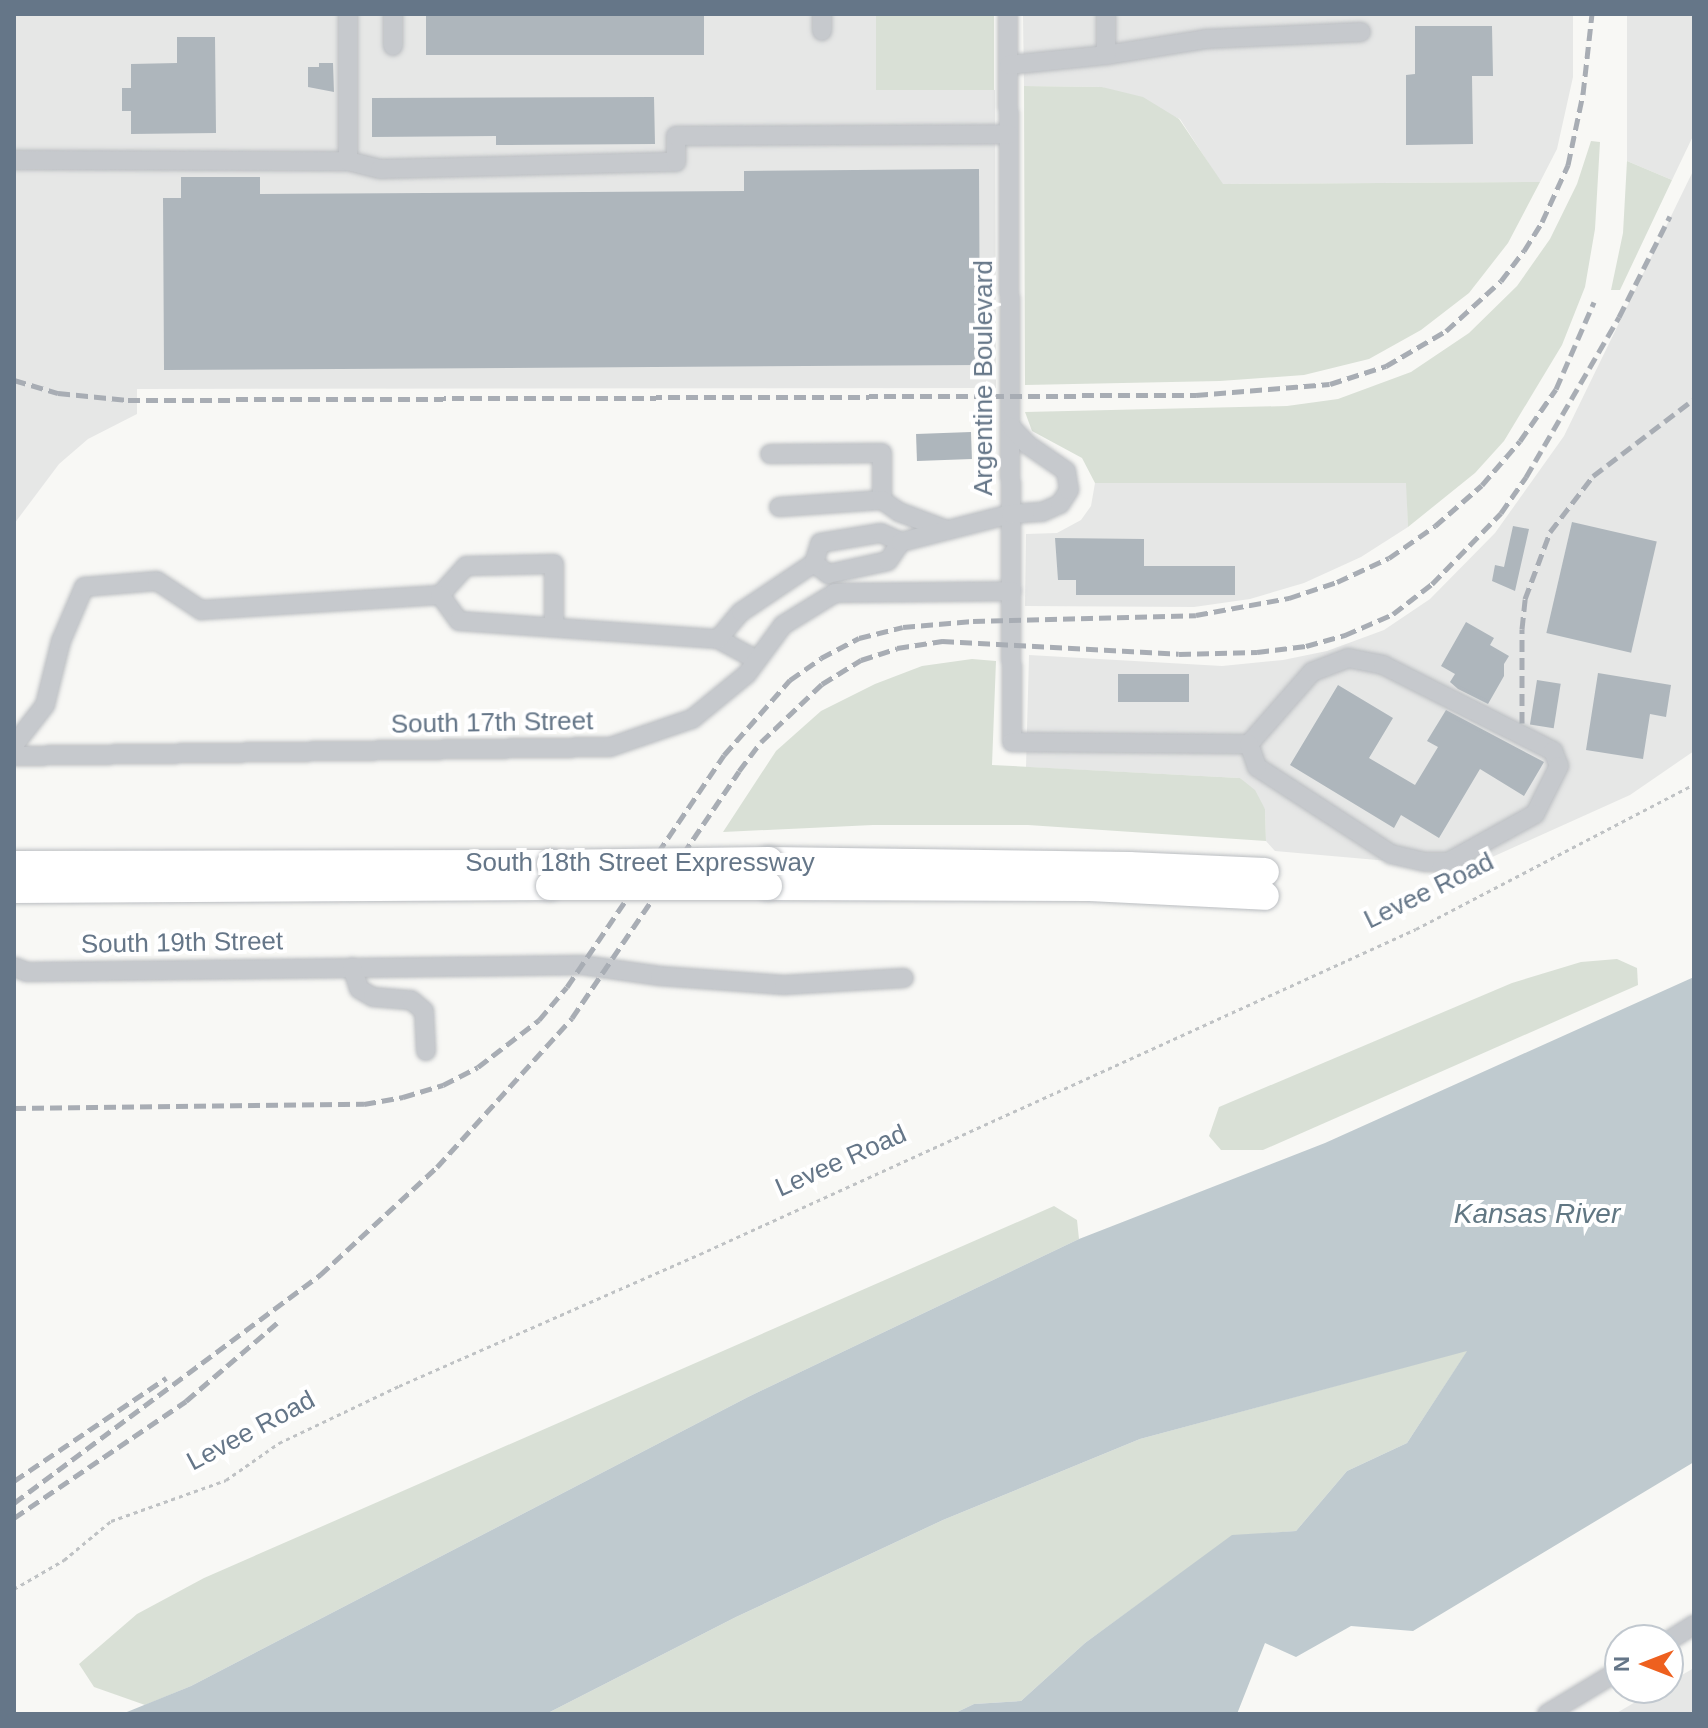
<!DOCTYPE html>
<style>
body{margin:0}
#map{position:relative;width:1708px;height:1728px;overflow:hidden;background:#f8f8f5;font-family:Helvetica,sans-serif}
div>[style]{position:absolute}
[style*='--x']{left:calc(var(--x)*1px);top:calc(var(--y)*1px);width:calc(var(--w)*1px);rotate:calc(var(--a)*1deg)}
.built>*{inset:0;background:#e6e7e6}
.green>*{inset:0;background:#d9e0d6;transform-origin:0 0}
.water>*{inset:0;background:#bfcacf}
.building>*{inset:0;background:#aeb6bc;transform-origin:0 0}
.path>*{height:3px;margin-top:-1.5px;transform-origin:0;background:repeating-linear-gradient(90deg,#bfc2c4 0 4px,transparent 0 8px)}
.roads{filter:drop-shadow(0 0 2px #babdc1) drop-shadow(0 0 2px #babdc1)}
.minor>*{height:18px;margin:-9px;padding:0 9px;transform-origin:9px;border-radius:9px;background:#c6c9cd}
.highway>*{height:28px;margin:-14px;padding:0 14px;transform-origin:14px;border-radius:14px;background:#fff}
.rail>*{height:5px;margin-top:-2.5px;transform-origin:0;background:repeating-linear-gradient(90deg,#a8adb4 0 12px,transparent 0 18px)}
.bridges{filter:drop-shadow(0 0 2px #babdc1) drop-shadow(0 0 2px #babdc1)}
.highway-bridge>*{height:28px;margin:-14px;padding:0 14px;transform-origin:14px;border-radius:14px;background:#fff}
span{translate:-50% -50%;white-space:nowrap;text-align:center;line-height:1.15;-webkit-text-stroke:8px #fff;paint-order:stroke}
.street-label{font-size:26px;color:#657688}
.water-label{font-size:28px;color:#617783;font-style:italic}
.frame{position:absolute;inset:0;border:16px solid #657688;pointer-events:none}
.north{position:absolute;left:1604px;top:1624px;width:80px;height:80px;box-sizing:border-box;background:#fff;border:2px solid #c1c8cf;border-radius:50%;rotate:270deg;font-size:22px;font-weight:700;line-height:32px;text-align:center;color:#657688}
.north::after{content:'';display:block;margin:auto;width:28px;height:36px;background:#ee601f;clip-path:polygon(50% 0,100% 100%,50% 72%,0 100%)}
</style>
<div id="map">
<div class="built">
<i style="clip-path:polygon(14px 14px,876px 14px,877px 90px,995px 90px,996px 388px,137px 389px,137px 414px,88px 439px,59px 464px,14px 524px)"></i>
<i style="clip-path:polygon(1023px 14px,1573px 14px,1573px 77px,1557px 149px,1540px 182px,1222px 184px,1180px 119px,1102px 87px,1024px 86px)"></i>
<i style="clip-path:polygon(1627px 14px,1694px 14px,1694px 134px,1672px 180px,1627px 161px)"></i>
<i style="clip-path:polygon(1694px 169px,1694px 751px,1630px 795px,1468px 868px,1275px 851px,1266px 841px,1265px 809px,1240px 778px,1026px 767px,1029px 655px,1222px 666px,1283px 660px,1327px 651px,1384px 630px,1430px 599px,1495px 533px,1564px 436px)"></i>
<i style="clip-path:polygon(1095px 483px,1407px 483px,1408px 527px,1361px 557px,1304px 583px,1250px 599px,1194px 607px,1025px 606px,1026px 534px,1057px 533px,1081px 520px,1091px 506px)"></i>
<i style="clip-path:polygon(1694px 1668px,1694px 1714px,1615px 1714px,1659px 1688px,1668px 1688px,1668px 1683px)"></i>
</div>
<div class="green">
<i style="left:876px;top:14px;width:118px;height:76px"></i>
<i style="clip-path:polygon(1024px 86px,1102px 87px,1143px 97px,1179px 119px,1223px 184px,1540px 182px,1508px 243px,1469px 293px,1421px 330px,1369px 359px,1304px 375px,1220px 381px,1025px 385px)"></i>
<i style="clip-path:polygon(1591px 141px,1600px 142px,1595px 229px,1585px 287px,1562px 345px,1504px 441px,1475px 473px,1408px 527px,1406px 483px,1095px 483px,1082px 458px,1032px 431px,1025px 412px,1287px 406px,1338px 399px,1411px 372px,1469px 333px,1517px 286px,1550px 239px,1577px 184px)"></i>
<i style="clip-path:polygon(1627px 161px,1672px 180px,1620px 290px,1611px 290px,1623px 233px)"></i>
<i style="clip-path:polygon(972px 659px,996px 661px,992px 765px,1240px 778px,1255px 790px,1265px 809px,1266px 841px,1028px 825px,873px 825px,723px 832px,776px 751px,821px 711px,875px 684px,922px 666px)"></i>
<i style="clip-path:polygon(1617px 959px,1637px 968px,1638px 985px,1263px 1150px,1221px 1150px,1209px 1136px,1219px 1107px,1512px 983px,1581px 962px)"></i>
<i style="clip-path:polygon(1054px 1206px,1077px 1220px,1079px 1239px,748px 1397px,191px 1686px,145px 1705px,94px 1687px,79px 1664px,137px 1614px,204px 1578px)"></i>
<i style="clip-path:polygon(1468px 1350px,1407px 1443px,1347px 1471px,1296px 1531px,1232px 1536px,1085px 1643px,1021px 1701px,974px 1704px,953px 1714px,546px 1714px,736px 1617px,943px 1520px,1140px 1439px)"></i>
</div>
<div class="water">
<i style="clip-path:polygon(1694px 977px,1694px 1462px,1413px 1631px,1351px 1626px,1296px 1657px,1265px 1643px,1237px 1714px,953px 1714px,974px 1704px,1021px 1701px,1085px 1643px,1232px 1535px,1296px 1531px,1347px 1471px,1407px 1443px,1467px 1351px,1140px 1439px,943px 1520px,736px 1617px,546px 1714px,122px 1714px,191px 1686px,748px 1397px,1079px 1239px,1325px 1143px)"></i>
</div>
<div class="building">
<i style="left:426px;top:14px;width:278px;height:41px"></i>
<i style="clip-path:polygon(1415px 26px,1492px 26px,1493px 76px,1472px 76px,1473px 144px,1406px 145px,1406px 75px,1415px 74px)"></i>
<i style="clip-path:polygon(177px 37px,215px 37px,216px 133px,131px 134px,131px 111px,122px 111px,122px 88px,131px 88px,131px 64px,177px 63px)"></i>
<i style="clip-path:polygon(319px 63px,333px 63px,334px 92px,308px 87px,308px 67px,319px 67px)"></i>
<i style="clip-path:polygon(654px 97px,655px 144px,496px 145px,496px 136px,372px 137px,372px 98px)"></i>
<i style="clip-path:polygon(979px 169px,980px 365px,164px 370px,163px 198px,181px 198px,181px 177px,260px 177px,260px 194px,744px 191px,744px 171px)"></i>
<i style="left:971px;top:432px;width:27px;height:55px;rotate:88deg"></i>
<i style="left:1572px;top:522px;width:87px;height:114px;rotate:13deg"></i>
<i style="clip-path:polygon(1513px 526px,1529px 529px,1515px 591px,1492px 581px,1495px 565px,1504px 567px)"></i>
<i style="clip-path:polygon(1055px 538px,1144px 539px,1144px 566px,1235px 566px,1235px 595px,1076px 595px,1076px 580px,1058px 580px)"></i>
<i style="clip-path:polygon(1466px 622px,1494px 638px,1490px 645px,1509px 656px,1504px 664px,1504px 676px,1488px 704px,1458px 689px,1450px 682px,1455px 674px,1441px 666px)"></i>
<i style="clip-path:polygon(1598px 673px,1671px 685px,1666px 717px,1650px 714px,1643px 759px,1586px 750px)"></i>
<i style="left:1118px;top:674px;width:71px;height:28px"></i>
<i style="left:1537px;top:680px;width:24px;height:45px;rotate:9deg"></i>
<i style="clip-path:polygon(1338px 685px,1393px 718px,1369px 758px,1415px 785px,1438px 747px,1427px 741px,1446px 710px,1544px 762px,1524px 796px,1480px 769px,1439px 838px,1401px 815px,1394px 828px,1290px 765px)"></i>
</div>
<div class="path">
<i style="--x:14;--y:1589;--w:58;--a:-30.1"></i>
<i style="--x:64;--y:1560;--w:61;--a:-39.7"></i>
<i style="--x:111;--y:1521;--w:122;--a:-19.6"></i>
<i style="--x:226;--y:1480;--w:65;--a:-34.9"></i>
<i style="--x:279;--y:1443;--w:133;--a:-25.4"></i>
<i style="--x:399;--y:1386;--w:329;--a:-23.7"></i>
<i style="--x:700;--y:1254;--w:786;--a:-24.41"></i>
<i style="--x:1416;--y:929;--w:314;--a:-27.5"></i>
</div>
<div class="roads">
<div class="minor">
<i style="--x:393;--y:14;--w:32;--a:90"></i>
<i style="--x:822;--y:14;--w:17;--a:90"></i>
<i style="--x:1008;--y:14;--w:728;--a:89.69"></i>
<i style="--x:1012;--y:742;--w:237;--a:0.5"></i>
<i style="--x:1249;--y:744;--w:96;--a:-48.8"></i>
<i style="--x:1312;--y:672;--w:39;--a:-21"></i>
<i style="--x:1348;--y:658;--w:36;--a:11"></i>
<i style="--x:1383;--y:665;--w:191;--a:26.8"></i>
<i style="--x:1553;--y:751;--w:16;--a:68"></i>
<i style="--x:1559;--y:766;--w:54;--a:116.6"></i>
<i style="--x:1535;--y:814;--w:99;--a:151.1"></i>
<i style="--x:1448;--y:862;--w:23;--a:180"></i>
<i style="--x:1425;--y:862;--w:35;--a:-167"></i>
<i style="--x:1391;--y:854;--w:160;--a:-147"></i>
<i style="--x:1257;--y:767;--w:24;--a:-109"></i>
<i style="--x:1106;--y:55;--w:101;--a:-9.1"></i>
<i style="--x:1206;--y:39;--w:155;--a:-2.6"></i>
<i style="--x:1009;--y:65;--w:98;--a:-5.9"></i>
<i style="--x:1106;--y:55;--w:41;--a:-90"></i>
<i style="--x:14;--y:160;--w:334;--a:0.2"></i>
<i style="--x:348;--y:161;--w:33;--a:14"></i>
<i style="--x:380;--y:169;--w:296;--a:-1.4"></i>
<i style="--x:676;--y:162;--w:26;--a:-90"></i>
<i style="--x:676;--y:136;--w:333;--a:-0.3"></i>
<i style="--x:348;--y:161;--w:147;--a:-90"></i>
<i style="--x:770;--y:454;--w:112;--a:-0.5"></i>
<i style="--x:882;--y:453;--w:47;--a:90"></i>
<i style="--x:779;--y:507;--w:103;--a:-3.9"></i>
<i style="--x:882;--y:500;--w:21;--a:35"></i>
<i style="--x:899;--y:512;--w:51;--a:20.6"></i>
<i style="--x:814;--y:563;--w:18;--a:38"></i>
<i style="--x:828;--y:574;--w:61;--a:-12.2"></i>
<i style="--x:888;--y:561;--w:23;--a:-56"></i>
<i style="--x:440;--y:595;--w:39;--a:-48"></i>
<i style="--x:466;--y:566;--w:88;--a:-1.3"></i>
<i style="--x:554;--y:564;--w:61;--a:90"></i>
<i style="--x:718;--y:639;--w:44;--a:28.3"></i>
<i style="--x:14;--y:745;--w:51;--a:-52.2"></i>
<i style="--x:45;--y:705;--w:66;--a:-76"></i>
<i style="--x:61;--y:641;--w:59;--a:-66.9"></i>
<i style="--x:84;--y:587;--w:73;--a:-4.7"></i>
<i style="--x:157;--y:581;--w:53;--a:33.4"></i>
<i style="--x:201;--y:610;--w:239;--a:-3.6"></i>
<i style="--x:440;--y:595;--w:32;--a:54"></i>
<i style="--x:459;--y:621;--w:260;--a:4"></i>
<i style="--x:718;--y:639;--w:35;--a:-50"></i>
<i style="--x:741;--y:612;--w:88;--a:-33.9"></i>
<i style="--x:814;--y:563;--w:21;--a:-73"></i>
<i style="--x:820;--y:543;--w:62;--a:-9.3"></i>
<i style="--x:881;--y:533;--w:22;--a:24"></i>
<i style="--x:901;--y:542;--w:114;--a:-14.3"></i>
<i style="--x:1011;--y:514;--w:31;--a:-4"></i>
<i style="--x:1042;--y:512;--w:20;--a:-24"></i>
<i style="--x:1060;--y:504;--w:17;--a:-57"></i>
<i style="--x:1069;--y:490;--w:19;--a:-99"></i>
<i style="--x:1066;--y:471;--w:46;--a:-145.6"></i>
<i style="--x:1028;--y:445;--w:25;--a:-133"></i>
<i style="--x:14;--y:756;--w:596;--a:-0.87"></i>
<i style="--x:610;--y:747;--w:87;--a:-18.9"></i>
<i style="--x:692;--y:719;--w:71;--a:-39.3"></i>
<i style="--x:747;--y:674;--w:61;--a:-53.7"></i>
<i style="--x:783;--y:625;--w:61;--a:-31.6"></i>
<i style="--x:835;--y:593;--w:177;--a:-0.6"></i>
<i style="--x:14;--y:967;--w:14;--a:21"></i>
<i style="--x:27;--y:972;--w:555;--a:-0.72"></i>
<i style="--x:582;--y:965;--w:79;--a:8"></i>
<i style="--x:660;--y:976;--w:124;--a:4.2"></i>
<i style="--x:784;--y:985;--w:120;--a:-3.3"></i>
<i style="--x:352;--y:967;--w:23;--a:72"></i>
<i style="--x:359;--y:989;--w:16;--a:30"></i>
<i style="--x:373;--y:997;--w:38;--a:5"></i>
<i style="--x:411;--y:1000;--w:17;--a:40"></i>
<i style="--x:424;--y:1011;--w:40;--a:87.1"></i>
<i style="--x:1668;--y:1641;--w:31;--a:-32"></i>
<i style="--x:1547;--y:1714;--w:85;--a:-31.1"></i>
</div>
<div class="highway">
<i style="--x:769;--y:861;--w:360;--a:0.8"></i>
<i style="--x:1129;--y:866;--w:136;--a:2.5"></i>
<i style="--x:14;--y:865;--w:537;--a:-0.11"></i>
<i style="--x:768;--y:886;--w:322;--a:0.2"></i>
<i style="--x:1090;--y:887;--w:175;--a:2.9"></i>
<i style="--x:14;--y:889;--w:536;--a:-0.32"></i>
</div>
</div>
<div class="rail">
<i style="--x:14;--y:380;--w:46;--a:16.5"></i>
<i style="--x:58;--y:393;--w:70;--a:5.7"></i>
<i style="--x:128;--y:400;--w:1068;--a:-0.27"></i>
<i style="--x:1196;--y:395;--w:134;--a:-4.7"></i>
<i style="--x:1330;--y:384;--w:59;--a:-17.8"></i>
<i style="--x:1386;--y:366;--w:69;--a:-30.3"></i>
<i style="--x:1446;--y:331;--w:74;--a:-42.3"></i>
<i style="--x:1501;--y:281;--w:38;--a:-53"></i>
<i style="--x:1524;--y:251;--w:34;--a:-58"></i>
<i style="--x:1542;--y:222;--w:63;--a:-65.5"></i>
<i style="--x:1568;--y:165;--w:73;--a:-78.1"></i>
<i style="--x:1583;--y:94;--w:81;--a:-83.6"></i>
<i style="--x:1522;--y:723;--w:94;--a:-90"></i>
<i style="--x:1522;--y:629;--w:30;--a:-84"></i>
<i style="--x:1525;--y:599;--w:72;--a:-69.5"></i>
<i style="--x:1550;--y:532;--w:71;--a:-52.5"></i>
<i style="--x:1593;--y:476;--w:127;--a:-37.3"></i>
<i style="--x:14;--y:1108;--w:350;--a:-0.7"></i>
<i style="--x:364;--y:1104;--w:40;--a:-10"></i>
<i style="--x:403;--y:1097;--w:42;--a:-16.7"></i>
<i style="--x:443;--y:1085;--w:39;--a:-27"></i>
<i style="--x:478;--y:1067;--w:77;--a:-37.6"></i>
<i style="--x:539;--y:1020;--w:43;--a:-49.7"></i>
<i style="--x:567;--y:987;--w:280;--a:-55.9"></i>
<i style="--x:724;--y:755;--w:100;--a:-48.7"></i>
<i style="--x:790;--y:680;--w:38;--a:-35"></i>
<i style="--x:821;--y:658;--w:43;--a:-27.8"></i>
<i style="--x:859;--y:638;--w:45;--a:-14"></i>
<i style="--x:903;--y:627;--w:70;--a:-4.9"></i>
<i style="--x:973;--y:621;--w:223;--a:-1.5"></i>
<i style="--x:1196;--y:615;--w:95;--a:-10.4"></i>
<i style="--x:1289;--y:598;--w:51;--a:-18.4"></i>
<i style="--x:1337;--y:582;--w:57;--a:-24.8"></i>
<i style="--x:1389;--y:558;--w:56;--a:-34.8"></i>
<i style="--x:1435;--y:526;--w:62;--a:-41.1"></i>
<i style="--x:1482;--y:485;--w:58;--a:-49.2"></i>
<i style="--x:1520;--y:441;--w:63;--a:-55.3"></i>
<i style="--x:1556;--y:389;--w:95;--a:-66.4"></i>
<i style="--x:14;--y:1481;--w:184;--a:-34.1"></i>
<i style="--x:14;--y:1503;--w:382;--a:-36.7"></i>
<i style="--x:320;--y:1275;--w:159;--a:-42.7"></i>
<i style="--x:437;--y:1167;--w:201;--a:-47.8"></i>
<i style="--x:572;--y:1018;--w:298;--a:-55.9"></i>
<i style="--x:739;--y:771;--w:36;--a:-53"></i>
<i style="--x:761;--y:742;--w:84;--a:-43.6"></i>
<i style="--x:822;--y:684;--w:46;--a:-31.6"></i>
<i style="--x:861;--y:660;--w:38;--a:-18"></i>
<i style="--x:897;--y:648;--w:46;--a:-8.8"></i>
<i style="--x:942;--y:641;--w:237;--a:3.1"></i>
<i style="--x:1179;--y:654;--w:78;--a:-1.5"></i>
<i style="--x:1257;--y:652;--w:49;--a:-7"></i>
<i style="--x:1306;--y:646;--w:41;--a:-15.8"></i>
<i style="--x:1345;--y:635;--w:52;--a:-23.6"></i>
<i style="--x:1393;--y:614;--w:49;--a:-37.6"></i>
<i style="--x:1432;--y:584;--w:99;--a:-45.8"></i>
<i style="--x:1501;--y:513;--w:44;--a:-55.2"></i>
<i style="--x:1526;--y:477;--w:185;--a:-59.8"></i>
<i style="--x:1619;--y:317;--w:113;--a:-63.2"></i>
<i style="--x:14;--y:1518;--w:208;--a:-34.2"></i>
<i style="--x:186;--y:1401;--w:120;--a:-40.6"></i>
</div>
<div class="bridges">
<div class="highway-bridge">
<i style="--x:551;--y:864;--w:218;--a:-0.8"></i>
<i style="--x:550;--y:886;--w:218;--a:0"></i>
</div>
</div>
<div class="street-label">
<span style="left:984px;top:378px;rotate:-90deg">Argentine Boulevard</span>
<span style="left:492px;top:723px;rotate:-1deg">South 17th Street</span>
<span style="left:640px;top:863px">South 18th Street Expressway</span>
<span style="left:1429px;top:891px;rotate:-26deg">Levee Road</span>
<span style="left:182px;top:943px;rotate:-1deg">South 19th Street</span>
<span style="left:841px;top:1161px;rotate:-24deg">Levee Road</span>
<span style="left:251px;top:1431px;rotate:-28deg">Levee Road</span>
</div>
<div class="water-label">
<span style="left:1537px;top:1214px">Kansas River</span>
</div>
<div class="frame"></div>
<div class="north">N</div>
</div>
